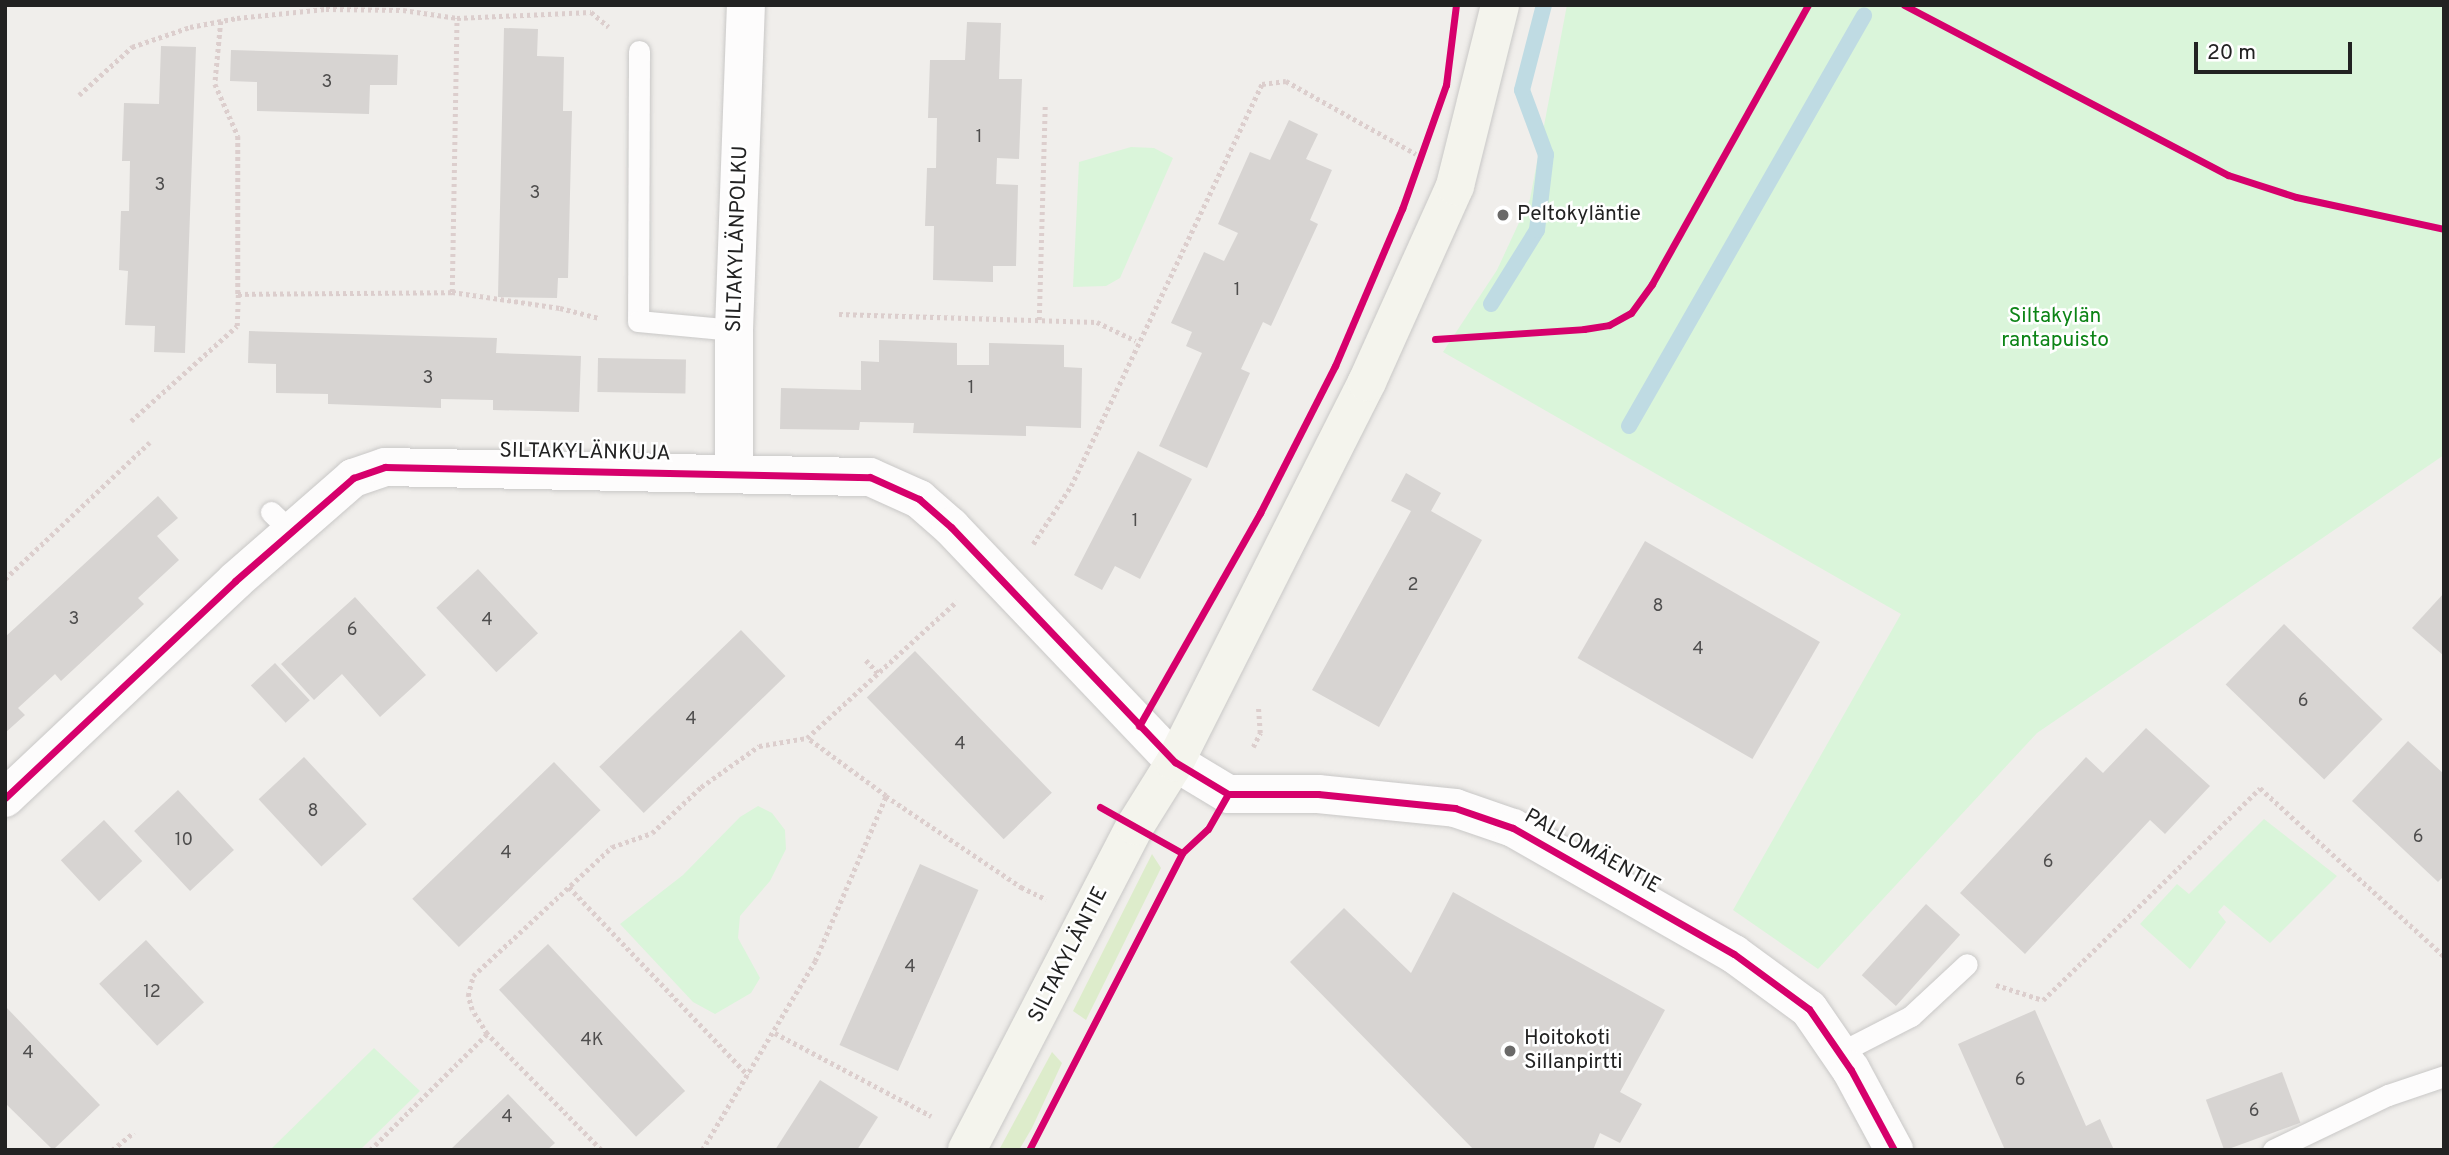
<!DOCTYPE html>
<meta charset="utf-8">
<style>
body{margin:0}
#map{position:relative;width:2449px;height:1155px;overflow:hidden;background:#f0eeeb;font-family:Overpass,sans-serif}
div>[style]{position:absolute}
[style*='--x']{left:calc(var(--x)*1px);top:calc(var(--y)*1px);width:calc(var(--w)*1px);rotate:calc(var(--a)*1deg)}
.grass>*{inset:0;background:#ddeccb}
.park>*{inset:0;background:#daf5da}
.stream>*{height:16px;margin:-8px;padding:0 8px;transform-origin:8px;border-radius:8px;background:#bfdbe3}
.building>*{inset:0;background:#d7d4d2;transform-origin:0 0}
.path>*{height:4.5px;margin-top:-2.25px;transform-origin:0;background:repeating-linear-gradient(90deg,#dccecd 0 3.5px,transparent 0 7px)}
.roads{filter:drop-shadow(0 0 2px #c9c8c7) drop-shadow(0 0 2px #c9c8c7)}
.lane>*{height:21px;margin:-10.5px;padding:0 10.5px;transform-origin:10.5px;border-radius:10.5px;background:#fdfcfc}
.street>*{height:38px;margin:-19px;padding:0 19px;transform-origin:19px;border-radius:19px;background:#fdfcfc}
.secondary>*{height:38px;margin:-19px;padding:0 19px;transform-origin:19px;border-radius:19px;background:#f4f4ed}
.cycleway>*{height:7px;margin:-3.5px;padding:0 3.5px;transform-origin:3.5px;border-radius:3.5px;background:#d6006c}
.dots>*{width:19px;height:19px;translate:-50% -50%;box-sizing:border-box;border:4px solid #fff;border-radius:50%}
span{translate:-50% -50%;white-space:nowrap;text-align:center;line-height:1.15;-webkit-text-stroke:5px #fff;paint-order:stroke}
.number-label{font-size:18px;color:#4f4e4e}
.number-label span{-webkit-text-stroke-width:0}
.poi-label{font-size:21px;color:#222}
.left{translate:0 -50%;text-align:left}
.street-label{font-size:21px;color:#222}
.park-label{font-size:21px;color:#0c8416}
.frame{position:absolute;inset:0;border:7px solid #222;pointer-events:none}
.scale{position:absolute;left:2194px;top:42px;width:158px;height:32px;box-sizing:border-box;border:4px solid #222;border-top:0;padding-left:9px;font-size:21px;line-height:24px;white-space:nowrap;color:#222;-webkit-text-stroke:5px #fff;paint-order:stroke}
</style>
<div id="map">
<div class="grass">
<i style="clip-path:polygon(1152px 854px,1161px 868px,1086px 1020px,1073px 1011px)"></i>
<i style="clip-path:polygon(1052px 1052px,1062px 1063px,1032px 1128px,1019px 1150px,999px 1150px)"></i>
</div>
<div class="park">
<i style="clip-path:polygon(1567px 5px,2444px 5px,2444px 455px,2037px 733px,1818px 969px,1733px 910px,1901px 614px,1443px 352px,1497px 270px,1530px 199px)"></i>
<i style="clip-path:polygon(1131px 147px,1154px 148px,1173px 158px,1120px 278px,1106px 286px,1073px 287px,1079px 162px)"></i>
<i style="clip-path:polygon(758px 806px,772px 813px,785px 830px,786px 849px,770px 881px,740px 916px,738px 938px,760px 978px,751px 993px,715px 1014px,693px 1002px,620px 924px,683px 875px,740px 817px)"></i>
<i style="clip-path:polygon(2264px 819px,2337px 876px,2270px 943px,2224px 905px,2218px 912px,2226px 922px,2190px 969px,2140px 924px,2177px 884px,2189px 894px)"></i>
<i style="clip-path:polygon(374px 1048px,420px 1091px,360px 1150px,270px 1150px)"></i>
</div>
<div class="stream">
<i style="--x:1491;--y:304;--w:87;--a:-58.1"></i>
<i style="--x:1537;--y:230;--w:76;--a:-83.2"></i>
<i style="--x:1546;--y:155;--w:69;--a:-110.3"></i>
<i style="--x:1522;--y:90;--w:88;--a:-75.5"></i>
<i style="--x:1629;--y:426;--w:473;--a:-60.2"></i>
</div>
<div class="building">
<i style="clip-path:polygon(967px 22px,1001px 23px,999px 79px,1022px 79px,1019px 159px,997px 158px,996px 184px,1018px 185px,1016px 266px,993px 266px,993px 282px,933px 280px,934px 226px,925px 226px,927px 168px,936px 168px,937px 118px,928px 118px,930px 60px,965px 60px)"></i>
<i style="clip-path:polygon(504px 28px,538px 29px,537px 56px,564px 57px,563px 111px,572px 111px,568px 278px,558px 278px,557px 298px,498px 297px)"></i>
<i style="clip-path:polygon(161px 46px,196px 47px,185px 353px,154px 352px,155px 326px,125px 325px,128px 271px,119px 270px,121px 211px,129px 211px,130px 161px,122px 161px,124px 103px,159px 104px)"></i>
<i style="clip-path:polygon(231px 50px,398px 55px,397px 85px,370px 85px,369px 114px,257px 111px,257px 82px,230px 81px)"></i>
<i style="clip-path:polygon(1289px 120px,1318px 134px,1306px 159px,1332px 170px,1310px 220px,1318px 224px,1271px 326px,1263px 322px,1241px 369px,1250px 373px,1207px 468px,1159px 446px,1202px 353px,1186px 346px,1192px 332px,1171px 323px,1204px 252px,1224px 261px,1238px 233px,1218px 224px,1250px 152px,1270px 160px)"></i>
<i style="clip-path:polygon(249px 331px,497px 338px,496px 353px,581px 356px,579px 412px,493px 410px,493px 400px,441px 399px,441px 408px,328px 404px,328px 394px,276px 393px,276px 364px,248px 363px)"></i>
<i style="clip-path:polygon(879px 340px,957px 343px,957px 365px,989px 365px,989px 343px,1064px 345px,1064px 367px,1082px 368px,1081px 428px,1026px 426px,1026px 436px,913px 433px,914px 423px,860px 422px,859px 430px,780px 429px,781px 388px,861px 390px,861px 361px,879px 362px)"></i>
<i style="left:598px;top:358px;width:88px;height:34px;rotate:1deg"></i>
<i style="clip-path:polygon(1138px 451px,1192px 479px,1140px 579px,1115px 566px,1102px 590px,1074px 575px)"></i>
<i style="clip-path:polygon(1406px 473px,1441px 493px,1431px 511px,1482px 540px,1379px 727px,1312px 690px,1411px 511px,1391px 501px)"></i>
<i style="clip-path:polygon(158px 496px,178px 518px,157px 536px,179px 560px,138px 598px,144px 604px,61px 681px,55px 674px,18px 708px,25px 715px,5px 733px,5px 637px)"></i>
<i style="left:1645px;top:541px;width:202px;height:135px;rotate:30deg"></i>
<i style="left:478px;top:569px;width:88px;height:57px;rotate:47deg"></i>
<i style="clip-path:polygon(2444px 593px,2444px 656px,2412px 628px)"></i>
<i style="clip-path:polygon(355px 597px,426px 675px,380px 717px,342px 674px,314px 700px,281px 664px)"></i>
<i style="left:2284px;top:624px;width:137px;height:84px;rotate:44deg"></i>
<i style="left:741px;top:630px;width:64px;height:197px;rotate:46deg"></i>
<i style="left:915px;top:651px;width:197px;height:67px;rotate:46deg"></i>
<i style="left:275px;top:663px;width:51px;height:33px;rotate:47deg"></i>
<i style="clip-path:polygon(2146px 728px,2210px 786px,2165px 834px,2150px 820px,2025px 954px,1960px 893px,2086px 757px,2103px 773px)"></i>
<i style="clip-path:polygon(2408px 741px,2444px 774px,2444px 876px,2438px 882px,2352px 801px)"></i>
<i style="left:304px;top:757px;width:92px;height:62px;rotate:47deg"></i>
<i style="left:554px;top:762px;width:67px;height:197px;rotate:46deg"></i>
<i style="left:178px;top:790px;width:82px;height:60px;rotate:47deg"></i>
<i style="left:104px;top:820px;width:56px;height:59px;rotate:47deg"></i>
<i style="left:920px;top:864px;width:64px;height:198px;rotate:24deg"></i>
<i style="clip-path:polygon(1453px 892px,1665px 1010px,1620px 1092px,1642px 1104px,1620px 1143px,1600px 1133px,1593px 1150px,1474px 1150px,1290px 962px,1344px 908px,1411px 973px)"></i>
<i style="left:1926px;top:904px;width:46px;height:96px;rotate:42deg"></i>
<i style="left:146px;top:940px;width:85px;height:64px;rotate:47deg"></i>
<i style="left:548px;top:944px;width:201px;height:67px;rotate:47deg"></i>
<i style="clip-path:polygon(5px 1006px,100px 1105px,53px 1150px,5px 1103px)"></i>
<i style="clip-path:polygon(2035px 1010px,2086px 1126px,2100px 1119px,2114px 1150px,2005px 1150px,1958px 1044px)"></i>
<i style="left:2282px;top:1072px;width:54px;height:81px;rotate:70deg"></i>
<i style="clip-path:polygon(820px 1080px,878px 1117px,857px 1150px,775px 1150px)"></i>
<i style="clip-path:polygon(508px 1094px,555px 1143px,547px 1150px,450px 1150px)"></i>
</div>
<div class="path">
<i style="--x:221;--y:21;--w:63;--a:95.4"></i>
<i style="--x:215;--y:84;--w:57;--a:66.1"></i>
<i style="--x:238;--y:136;--w:158;--a:90"></i>
<i style="--x:79;--y:95;--w:72;--a:-42.2"></i>
<i style="--x:132;--y:47;--w:61;--a:-19"></i>
<i style="--x:190;--y:27;--w:48;--a:-10.8"></i>
<i style="--x:237;--y:18;--w:89;--a:-5.8"></i>
<i style="--x:326;--y:9;--w:77;--a:0.7"></i>
<i style="--x:403;--y:10;--w:55;--a:8.4"></i>
<i style="--x:457;--y:18;--w:134;--a:-2.6"></i>
<i style="--x:591;--y:12;--w:23;--a:40"></i>
<i style="--x:452;--y:292;--w:109;--a:8.4"></i>
<i style="--x:560;--y:308;--w:40;--a:14.4"></i>
<i style="--x:839;--y:314;--w:258;--a:1.8"></i>
<i style="--x:1097;--y:322;--w:43;--a:26"></i>
<i style="--x:1039;--y:320;--w:215;--a:-88.4"></i>
<i style="--x:131;--y:421;--w:142;--a:-41.9"></i>
<i style="--x:237;--y:326;--w:32;--a:-88"></i>
<i style="--x:238;--y:294;--w:214;--a:-0.5"></i>
<i style="--x:452;--y:292;--w:274;--a:-89"></i>
<i style="--x:1033;--y:544;--w:69;--a:-56.8"></i>
<i style="--x:1071;--y:486;--w:445;--a:-64.6"></i>
<i style="--x:1262;--y:84;--w:24;--a:-7"></i>
<i style="--x:1286;--y:81;--w:149;--a:29.3"></i>
<i style="--x:5;--y:579;--w:199;--a:-43.4"></i>
<i style="--x:866;--y:660;--w:18;--a:47"></i>
<i style="--x:1253;--y:747;--w:16;--a:-63"></i>
<i style="--x:1260;--y:733;--w:28;--a:-94"></i>
<i style="--x:886;--y:796;--w:98;--a:-143.7"></i>
<i style="--x:807;--y:738;--w:203;--a:-42.4"></i>
<i style="--x:569;--y:887;--w:260;--a:46.4"></i>
<i style="--x:1996;--y:985;--w:49;--a:17.7"></i>
<i style="--x:2043;--y:1000;--w:303;--a:-44.3"></i>
<i style="--x:2260;--y:788;--w:249;--a:42.4"></i>
<i style="--x:775;--y:1033;--w:177;--a:28"></i>
<i style="--x:112;--y:1150;--w:28;--a:-39"></i>
<i style="--x:370;--y:1150;--w:165;--a:-44.8"></i>
<i style="--x:601;--y:1150;--w:163;--a:-134.5"></i>
<i style="--x:487;--y:1034;--w:28;--a:-122"></i>
<i style="--x:472;--y:1010;--w:15;--a:-106"></i>
<i style="--x:468;--y:996;--w:21;--a:-76"></i>
<i style="--x:473;--y:976;--w:190;--a:-42.9"></i>
<i style="--x:612;--y:847;--w:42;--a:-19.3"></i>
<i style="--x:652;--y:833;--w:67;--a:-43.2"></i>
<i style="--x:701;--y:787;--w:71;--a:-35.3"></i>
<i style="--x:759;--y:746;--w:49;--a:-9.5"></i>
<i style="--x:702;--y:1150;--w:220;--a:-59.1"></i>
<i style="--x:815;--y:961;--w:180;--a:-66.7"></i>
<i style="--x:886;--y:796;--w:163;--a:34"></i>
<i style="--x:1021;--y:887;--w:28;--a:26"></i>
</div>
<div class="roads">
<div class="lane">
<i style="--x:639;--y:51;--w:270;--a:90.2"></i>
<i style="--x:638;--y:321;--w:96;--a:5.4"></i>
<i style="--x:271;--y:512;--w:28;--a:44"></i>
<i style="--x:1839;--y:1053;--w:81;--a:-27.2"></i>
<i style="--x:1911;--y:1016;--w:76;--a:-42.9"></i>
<i style="--x:2273;--y:1150;--w:127;--a:-25.6"></i>
<i style="--x:2388;--y:1095;--w:59;--a:-18.7"></i>
</div>
<div class="street">
<i style="--x:734;--y:473;--w:143;--a:-90"></i>
<i style="--x:734;--y:330;--w:325;--a:-87.9"></i>
<i style="--x:5;--y:798;--w:316;--a:-43.3"></i>
<i style="--x:235;--y:581;--w:157;--a:-41.1"></i>
<i style="--x:353;--y:478;--w:34;--a:-19"></i>
<i style="--x:385;--y:467;--w:485;--a:1.2"></i>
<i style="--x:870;--y:477;--w:54;--a:24.2"></i>
<i style="--x:919;--y:499;--w:43;--a:41.2"></i>
<i style="--x:951;--y:527;--w:325;--a:46.4"></i>
<i style="--x:1175;--y:762;--w:62;--a:31.1"></i>
<i style="--x:1228;--y:794;--w:90;--a:0"></i>
<i style="--x:1318;--y:794;--w:138;--a:5.8"></i>
<i style="--x:1455;--y:808;--w:61;--a:19"></i>
<i style="--x:1513;--y:828;--w:254;--a:29.7"></i>
<i style="--x:1734;--y:954;--w:93;--a:36.3"></i>
<i style="--x:1809;--y:1009;--w:74;--a:55.5"></i>
<i style="--x:1851;--y:1070;--w:91;--a:61.7"></i>
</div>
<div class="secondary">
<i style="--x:967;--y:1150;--w:365;--a:-62.6"></i>
<i style="--x:1135;--y:826;--w:75;--a:-58"></i>
<i style="--x:1175;--y:762;--w:426;--a:-63.2"></i>
<i style="--x:1367;--y:382;--w:215;--a:-65.8"></i>
<i style="--x:1455;--y:186;--w:187;--a:-76"></i>
</div>
</div>
<div class="cycleway">
<i style="--x:1904;--y:5;--w:366;--a:27.7"></i>
<i style="--x:2228;--y:175;--w:71;--a:17.9"></i>
<i style="--x:2296;--y:197;--w:151;--a:12.2"></i>
<i style="--x:1435;--y:339;--w:149;--a:-3.8"></i>
<i style="--x:1584;--y:329;--w:25;--a:-9"></i>
<i style="--x:1609;--y:325;--w:25;--a:-29"></i>
<i style="--x:1631;--y:313;--w:36;--a:-54"></i>
<i style="--x:1652;--y:284;--w:320;--a:-60.8"></i>
<i style="--x:1139;--y:726;--w:245;--a:-60.4"></i>
<i style="--x:1260;--y:513;--w:165;--a:-63"></i>
<i style="--x:1335;--y:366;--w:171;--a:-66.9"></i>
<i style="--x:1402;--y:209;--w:132;--a:-70.5"></i>
<i style="--x:1446;--y:85;--w:81;--a:-82.9"></i>
<i style="--x:5;--y:798;--w:316;--a:-43.3"></i>
<i style="--x:235;--y:581;--w:157;--a:-41.1"></i>
<i style="--x:353;--y:478;--w:34;--a:-19"></i>
<i style="--x:385;--y:467;--w:485;--a:1.2"></i>
<i style="--x:870;--y:477;--w:54;--a:24.2"></i>
<i style="--x:919;--y:499;--w:43;--a:41.2"></i>
<i style="--x:951;--y:527;--w:325;--a:46.4"></i>
<i style="--x:1175;--y:762;--w:62;--a:31.1"></i>
<i style="--x:1228;--y:794;--w:90;--a:0"></i>
<i style="--x:1318;--y:794;--w:138;--a:5.8"></i>
<i style="--x:1455;--y:808;--w:61;--a:19"></i>
<i style="--x:1513;--y:828;--w:254;--a:29.7"></i>
<i style="--x:1734;--y:954;--w:93;--a:36.3"></i>
<i style="--x:1809;--y:1009;--w:74;--a:55.5"></i>
<i style="--x:1851;--y:1070;--w:91;--a:61.7"></i>
<i style="--x:1100;--y:807;--w:94;--a:29.3"></i>
<i style="--x:1029;--y:1150;--w:334;--a:-62.7"></i>
<i style="--x:1182;--y:853;--w:35;--a:-43"></i>
<i style="--x:1208;--y:829;--w:40;--a:-60.3"></i>
</div>
<div class="dots">
<i style="left:1503px;top:215px;background:#6a6968"></i>
<i style="left:1510px;top:1051px;background:#6a6968"></i>
</div>
<div class="number-label">
<span style="left:327px;top:83px">3</span>
<span style="left:979px;top:138px">1</span>
<span style="left:160px;top:186px">3</span>
<span style="left:535px;top:194px">3</span>
<span style="left:1237px;top:291px">1</span>
<span style="left:428px;top:379px">3</span>
<span style="left:971px;top:389px">1</span>
<span style="left:1135px;top:522px">1</span>
<span style="left:1413px;top:586px">2</span>
<span style="left:1658px;top:607px">8</span>
<span style="left:74px;top:620px">3</span>
<span style="left:487px;top:621px">4</span>
<span style="left:352px;top:631px">6</span>
<span style="left:1698px;top:650px">4</span>
<span style="left:2303px;top:702px">6</span>
<span style="left:691px;top:720px">4</span>
<span style="left:960px;top:745px">4</span>
<span style="left:313px;top:812px">8</span>
<span style="left:2418px;top:838px">6</span>
<span style="left:184px;top:841px">10</span>
<span style="left:506px;top:854px">4</span>
<span style="left:2048px;top:863px">6</span>
<span style="left:910px;top:968px">4</span>
<span style="left:152px;top:993px">12</span>
<span style="left:592px;top:1041px">4K</span>
<span style="left:28px;top:1054px">4</span>
<span style="left:2020px;top:1081px">6</span>
<span style="left:2254px;top:1112px">6</span>
<span style="left:507px;top:1118px">4</span>
</div>
<div class="poi-label">
<span class="left" style="left:1517px;top:215px">Peltokyläntie</span>
<span class="left" style="left:1524px;top:1051px">Hoitokoti<br>Sillanpirtti</span>
</div>
<div class="street-label">
<span style="left:738px;top:239px;rotate:-88deg">SILTAKYLÄNPOLKU</span>
<span style="left:585px;top:453px;rotate:1deg">SILTAKYLÄNKUJA</span>
<span style="left:1592px;top:852px;rotate:29deg">PALLOMÄENTIE</span>
<span style="left:1069px;top:955px;rotate:-63deg">SILTAKYLÄNTIE</span>
</div>
<div class="park-label">
<span style="left:2055px;top:329px">Siltakylän<br>rantapuisto</span>
</div>
<div class="frame"></div>
<div class="scale">20 m</div>
</div>
